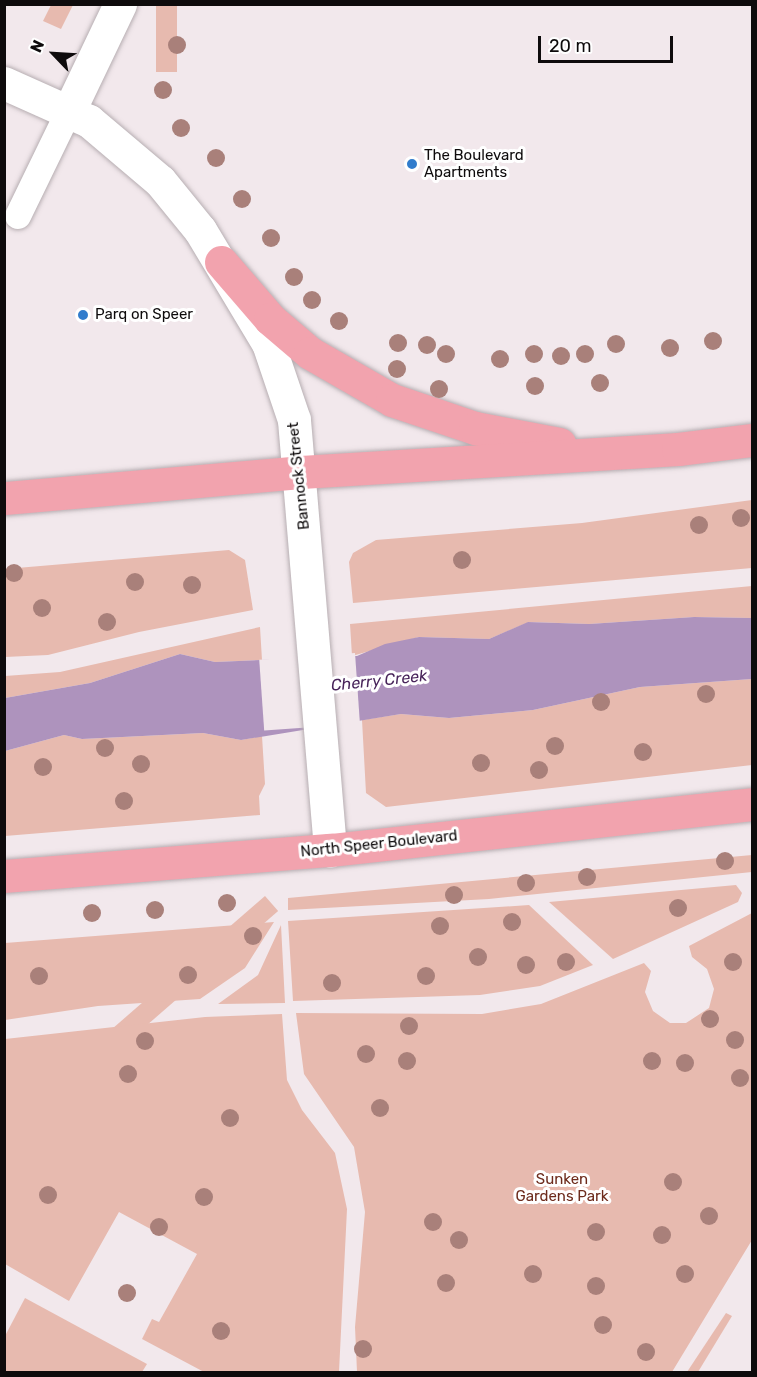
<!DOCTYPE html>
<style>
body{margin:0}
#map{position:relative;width:757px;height:1377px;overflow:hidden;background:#f2e8ec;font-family:Rubik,sans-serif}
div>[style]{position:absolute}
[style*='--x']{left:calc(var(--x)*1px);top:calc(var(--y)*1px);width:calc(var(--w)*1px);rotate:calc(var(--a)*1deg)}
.green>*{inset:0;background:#e7baaf;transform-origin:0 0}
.water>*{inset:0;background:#ae93bd}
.pier>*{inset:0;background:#f2e8ec;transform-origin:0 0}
.roads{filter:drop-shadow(0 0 2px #b7aeb2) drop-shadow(0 0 2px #b7aeb2)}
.service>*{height:26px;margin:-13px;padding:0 13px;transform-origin:13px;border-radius:13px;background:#fff}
.tertiary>*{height:33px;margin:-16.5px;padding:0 16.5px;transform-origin:16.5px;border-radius:16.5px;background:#fff}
.primary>*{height:33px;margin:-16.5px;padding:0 16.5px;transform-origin:16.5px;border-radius:16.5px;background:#f2a3ae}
.trees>*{width:18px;height:18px;margin:-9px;border-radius:50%;background:#a9807a}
.dots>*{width:16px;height:16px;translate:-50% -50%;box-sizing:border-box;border:3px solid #fff;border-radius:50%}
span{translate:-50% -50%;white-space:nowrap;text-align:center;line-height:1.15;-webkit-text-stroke:6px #fff;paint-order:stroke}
.poi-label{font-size:15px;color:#0e0b0c}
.left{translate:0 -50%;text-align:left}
.street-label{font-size:15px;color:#0e0b0c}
.park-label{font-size:15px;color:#6d2b1c}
.water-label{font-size:16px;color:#48245a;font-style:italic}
.frame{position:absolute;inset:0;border:6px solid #0e0b0c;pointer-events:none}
.north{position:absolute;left:24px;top:24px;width:60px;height:60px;-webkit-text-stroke:4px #fff;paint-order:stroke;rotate:295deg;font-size:16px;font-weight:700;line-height:24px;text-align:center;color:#0e0b0c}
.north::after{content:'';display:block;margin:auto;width:21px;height:27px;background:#0e0b0c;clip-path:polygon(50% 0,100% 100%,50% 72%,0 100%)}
.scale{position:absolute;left:538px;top:36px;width:135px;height:27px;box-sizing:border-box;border:3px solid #0e0b0c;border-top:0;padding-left:8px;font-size:18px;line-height:21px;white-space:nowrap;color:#0e0b0c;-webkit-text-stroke:4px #fff;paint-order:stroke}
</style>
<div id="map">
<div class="green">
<i style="clip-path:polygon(51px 5px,73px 5px,61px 29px,43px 21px)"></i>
<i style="left:156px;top:5px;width:21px;height:67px"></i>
<i style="clip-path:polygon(752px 500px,752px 568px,353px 603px,349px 562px,353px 553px,376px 540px,582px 523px)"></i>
<i style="clip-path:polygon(229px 550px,245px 560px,253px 610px,139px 632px,48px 655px,5px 657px,5px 569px)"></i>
<i style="clip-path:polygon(752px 586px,752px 618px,694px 617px,589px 624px,529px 622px,489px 639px,419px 637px,352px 656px,350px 624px)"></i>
<i style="clip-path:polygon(260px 627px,262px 660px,215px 662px,180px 654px,90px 683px,5px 698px,5px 676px,60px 672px)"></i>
<i style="clip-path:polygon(752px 679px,752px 765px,386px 807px,366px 793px,362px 720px,401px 714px,449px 718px,533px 710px,640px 687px)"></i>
<i style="clip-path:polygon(203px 733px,241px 740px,262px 736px,265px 784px,259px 796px,260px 815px,5px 836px,5px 751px,64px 735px,82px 739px)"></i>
<i style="clip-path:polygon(752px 855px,752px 872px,489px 899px,288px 910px,288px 898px)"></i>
<i style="clip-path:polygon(736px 885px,742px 893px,738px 902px,613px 959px,549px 902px)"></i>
<i style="left:265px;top:896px;width:20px;height:261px;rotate:49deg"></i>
<i style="clip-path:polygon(529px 905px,593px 965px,540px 986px,480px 995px,293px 1001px,288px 921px)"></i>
<i style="clip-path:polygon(752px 913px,752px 1240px,672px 1372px,357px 1372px,355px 1327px,365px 1212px,354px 1147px,304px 1074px,296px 1013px,482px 1014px,541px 1004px,644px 963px,651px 971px,645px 992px,653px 1011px,670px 1023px,686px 1023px,709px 1008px,714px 989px,707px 969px,692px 957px,689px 946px)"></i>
<i style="clip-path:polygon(274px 922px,245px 968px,200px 999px,98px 1006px,5px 1020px,5px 943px)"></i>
<i style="clip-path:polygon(281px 925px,285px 1003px,218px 1004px,258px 975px)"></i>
<i style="clip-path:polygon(282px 1014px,287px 1080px,302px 1110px,335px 1153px,347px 1209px,339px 1372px,204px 1372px,142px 1339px,152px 1319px,159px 1322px,197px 1254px,119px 1212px,69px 1301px,5px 1264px,5px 1039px,205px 1017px)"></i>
<i style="clip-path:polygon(25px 1298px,147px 1364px,142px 1372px,5px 1372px,5px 1336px)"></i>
<i style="clip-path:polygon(726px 1313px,732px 1316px,698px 1372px,687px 1372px)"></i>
</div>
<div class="water">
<i style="clip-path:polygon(694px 617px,752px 618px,752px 679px,640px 687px,533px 710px,449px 718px,401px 714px,241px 740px,203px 733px,82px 739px,64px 735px,5px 751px,5px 698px,90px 683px,180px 654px,215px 662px,357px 656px,385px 644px,419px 637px,489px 639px,528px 622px,589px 624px)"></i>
</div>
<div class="pier">
<i style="left:355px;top:653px;width:71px;height:96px;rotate:86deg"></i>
</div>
<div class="roads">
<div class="service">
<i style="--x:18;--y:216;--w:114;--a:-64.1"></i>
</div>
<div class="tertiary">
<i style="--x:4;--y:83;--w:93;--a:24.1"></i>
<i style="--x:89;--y:121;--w:93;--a:40.2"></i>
<i style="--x:160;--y:181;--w:63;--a:50.8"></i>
<i style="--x:200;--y:230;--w:132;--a:59"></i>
<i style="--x:268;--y:343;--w:81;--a:71.3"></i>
<i style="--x:294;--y:420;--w:432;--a:85.2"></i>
<i style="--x:68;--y:113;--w:121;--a:-64.5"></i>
</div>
<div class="primary">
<i style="--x:221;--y:262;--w:75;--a:49.3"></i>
<i style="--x:270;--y:319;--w:52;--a:40.4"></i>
<i style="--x:310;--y:353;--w:95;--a:29.8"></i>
<i style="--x:392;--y:400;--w:88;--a:18.6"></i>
<i style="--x:475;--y:428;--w:86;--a:10.7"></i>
<i style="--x:4;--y:498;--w:298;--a:-5"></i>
<i style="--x:301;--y:472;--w:378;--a:-3.5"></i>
<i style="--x:678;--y:449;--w:75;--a:-6.9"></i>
<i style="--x:4;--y:876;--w:327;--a:-4.6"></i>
<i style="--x:330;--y:850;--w:424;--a:-6.2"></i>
</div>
</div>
<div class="trees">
<i style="left:177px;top:45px"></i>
<i style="left:163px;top:90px"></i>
<i style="left:181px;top:128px"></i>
<i style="left:216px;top:158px"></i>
<i style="left:242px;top:199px"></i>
<i style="left:271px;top:238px"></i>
<i style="left:294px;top:277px"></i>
<i style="left:312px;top:300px"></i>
<i style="left:339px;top:321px"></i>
<i style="left:713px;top:341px"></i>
<i style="left:398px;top:343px"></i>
<i style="left:616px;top:344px"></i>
<i style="left:427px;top:345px"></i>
<i style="left:670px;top:348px"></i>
<i style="left:446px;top:354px"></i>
<i style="left:534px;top:354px"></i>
<i style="left:585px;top:354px"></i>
<i style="left:561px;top:356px"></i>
<i style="left:500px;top:359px"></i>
<i style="left:397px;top:369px"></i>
<i style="left:600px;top:383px"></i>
<i style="left:535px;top:386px"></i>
<i style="left:439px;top:389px"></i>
<i style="left:741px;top:518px"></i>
<i style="left:699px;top:525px"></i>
<i style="left:462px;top:560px"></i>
<i style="left:14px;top:573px"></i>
<i style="left:135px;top:582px"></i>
<i style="left:192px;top:585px"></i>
<i style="left:42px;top:608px"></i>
<i style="left:107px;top:622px"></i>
<i style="left:706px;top:694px"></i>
<i style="left:601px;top:702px"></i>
<i style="left:555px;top:746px"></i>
<i style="left:105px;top:748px"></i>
<i style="left:643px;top:752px"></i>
<i style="left:481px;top:763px"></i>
<i style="left:141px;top:764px"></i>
<i style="left:43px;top:767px"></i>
<i style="left:539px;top:770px"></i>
<i style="left:124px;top:801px"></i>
<i style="left:725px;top:861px"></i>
<i style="left:587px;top:877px"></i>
<i style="left:526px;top:883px"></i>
<i style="left:454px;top:895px"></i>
<i style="left:227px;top:903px"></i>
<i style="left:678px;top:908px"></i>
<i style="left:155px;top:910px"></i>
<i style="left:92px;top:913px"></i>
<i style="left:512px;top:922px"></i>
<i style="left:440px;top:926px"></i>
<i style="left:253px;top:936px"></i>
<i style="left:478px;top:957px"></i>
<i style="left:566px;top:962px"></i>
<i style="left:733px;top:962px"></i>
<i style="left:526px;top:965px"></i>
<i style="left:188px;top:975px"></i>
<i style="left:39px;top:976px"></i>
<i style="left:426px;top:976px"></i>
<i style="left:332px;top:983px"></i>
<i style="left:710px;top:1019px"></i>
<i style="left:409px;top:1026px"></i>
<i style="left:735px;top:1040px"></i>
<i style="left:145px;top:1041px"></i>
<i style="left:366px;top:1054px"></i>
<i style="left:407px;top:1061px"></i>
<i style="left:652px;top:1061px"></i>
<i style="left:685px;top:1063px"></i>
<i style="left:128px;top:1074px"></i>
<i style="left:740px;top:1078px"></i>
<i style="left:380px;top:1108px"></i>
<i style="left:230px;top:1118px"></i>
<i style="left:673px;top:1182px"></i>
<i style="left:48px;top:1195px"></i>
<i style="left:204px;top:1197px"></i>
<i style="left:709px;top:1216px"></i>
<i style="left:433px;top:1222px"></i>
<i style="left:159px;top:1227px"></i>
<i style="left:596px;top:1232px"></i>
<i style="left:662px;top:1235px"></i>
<i style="left:459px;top:1240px"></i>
<i style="left:533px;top:1274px"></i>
<i style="left:685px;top:1274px"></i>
<i style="left:446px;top:1283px"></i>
<i style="left:596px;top:1286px"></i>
<i style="left:127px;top:1293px"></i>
<i style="left:603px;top:1325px"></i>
<i style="left:221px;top:1331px"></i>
<i style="left:363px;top:1349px"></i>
<i style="left:646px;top:1352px"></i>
</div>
<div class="dots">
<i style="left:412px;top:164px;background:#317ccc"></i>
<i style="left:83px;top:315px;background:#317ccc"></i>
</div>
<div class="poi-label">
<span class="left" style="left:424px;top:164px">The Boulevard<br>Apartments</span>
<span class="left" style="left:95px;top:315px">Parq on Speer</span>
</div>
<div class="street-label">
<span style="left:299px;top:476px;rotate:-96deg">Bannock Street</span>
<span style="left:379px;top:844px;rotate:-6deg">North Speer Boulevard</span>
</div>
<div class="park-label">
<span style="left:562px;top:1188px">Sunken<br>Gardens Park</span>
</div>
<div class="water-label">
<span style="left:379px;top:681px;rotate:-6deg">Cherry Creek</span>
</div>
<div class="frame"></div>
<div class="north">N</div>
<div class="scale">20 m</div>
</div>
